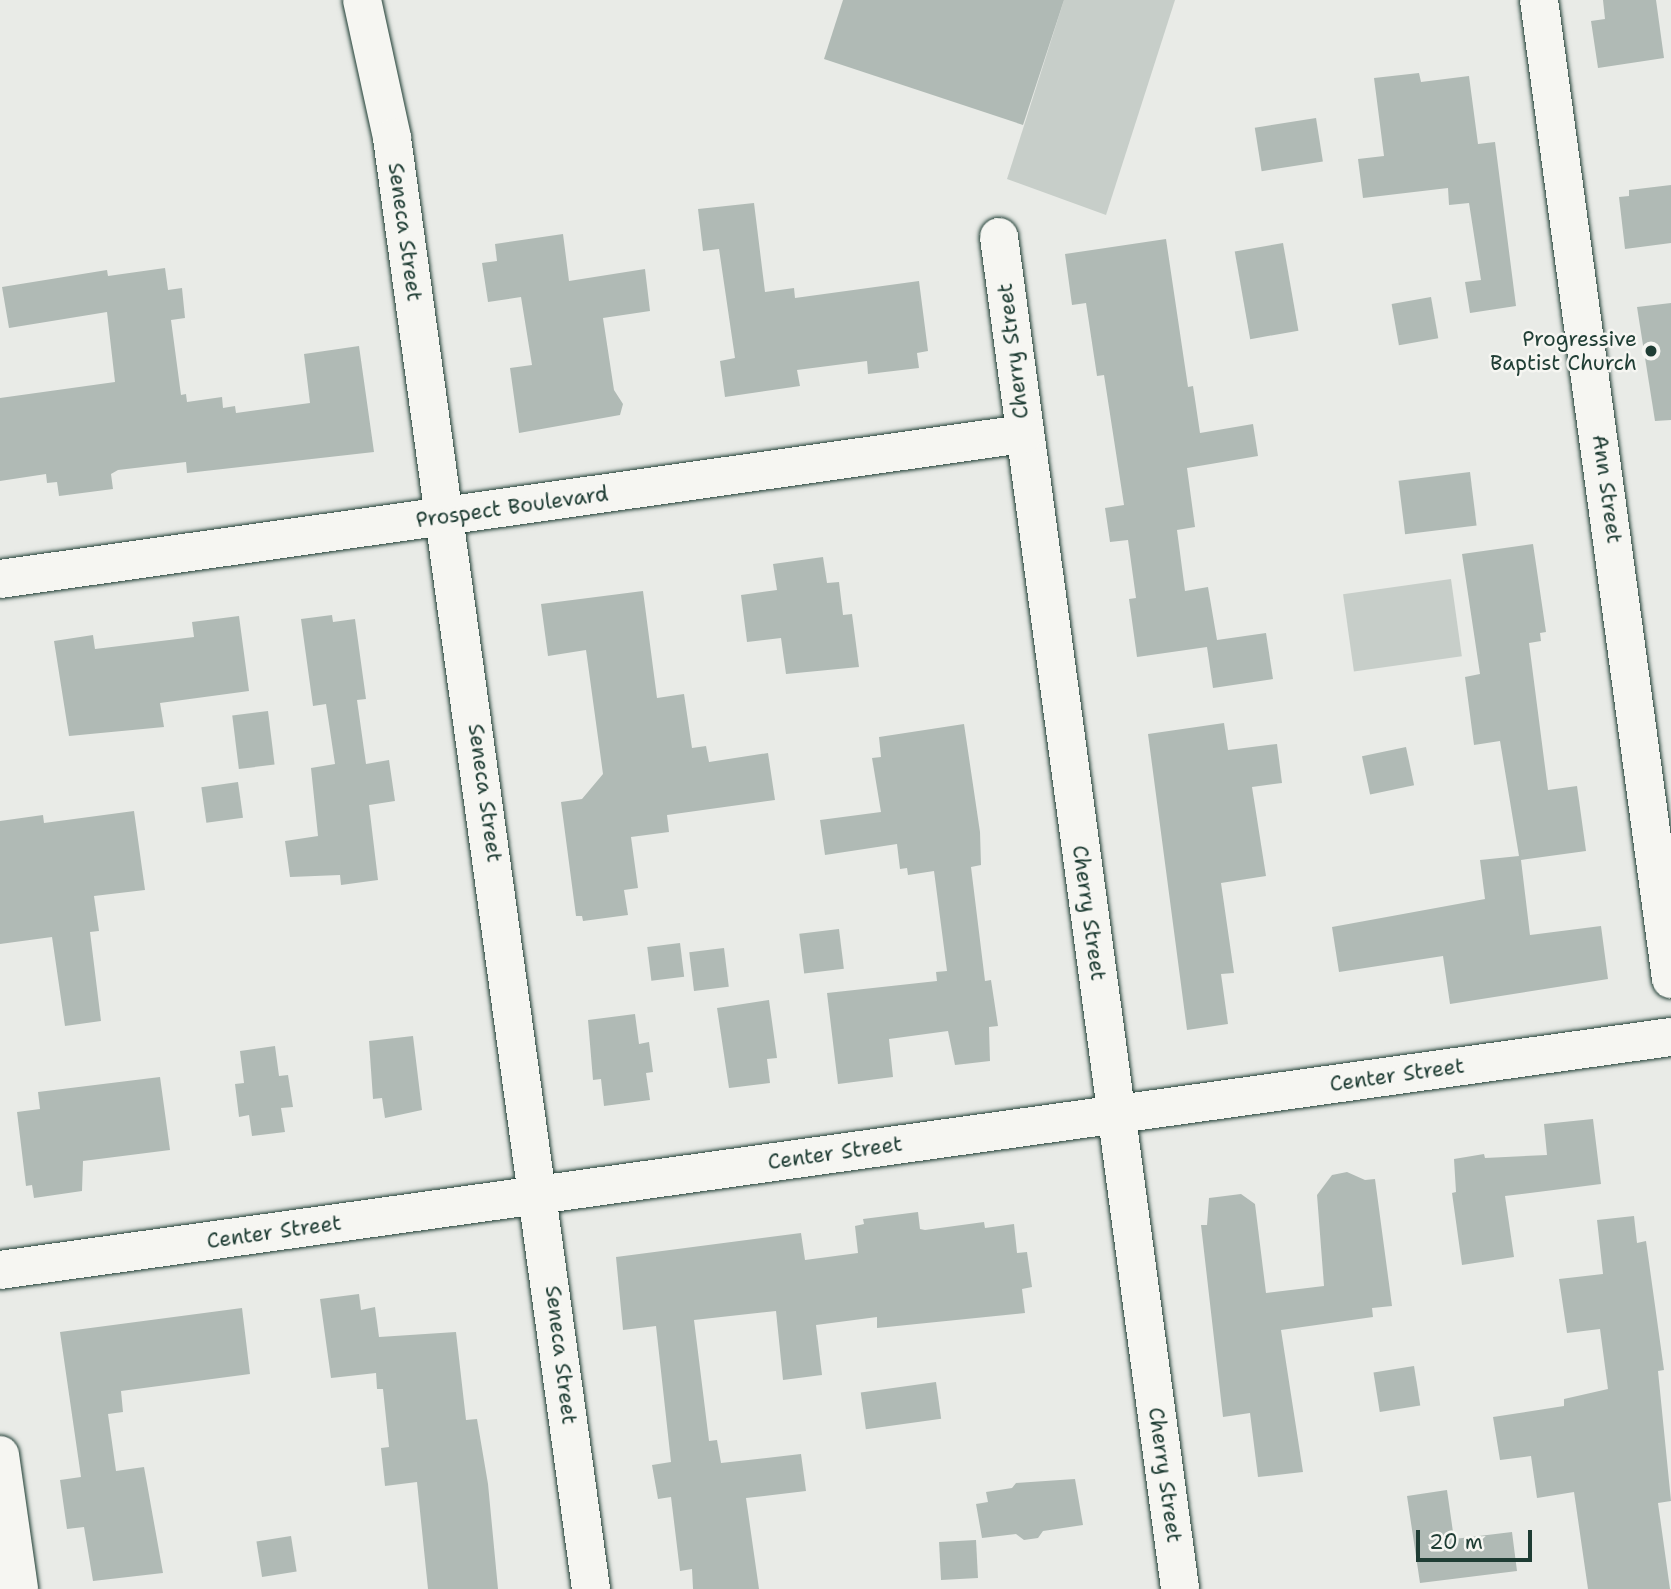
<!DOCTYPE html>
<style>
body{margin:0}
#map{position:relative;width:1671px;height:1589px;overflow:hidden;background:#e9ebe7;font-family:"Shantell Sans",sans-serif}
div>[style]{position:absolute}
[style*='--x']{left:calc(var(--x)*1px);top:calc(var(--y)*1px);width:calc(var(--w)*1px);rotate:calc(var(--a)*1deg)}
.green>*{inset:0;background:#c7cec9;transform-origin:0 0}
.building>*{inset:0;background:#b0bab5;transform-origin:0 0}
.roads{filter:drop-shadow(0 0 2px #1f3d34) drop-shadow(0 0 2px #1f3d34)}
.minor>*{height:38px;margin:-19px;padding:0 19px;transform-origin:19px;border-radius:19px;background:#f6f6f2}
.dots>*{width:19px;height:19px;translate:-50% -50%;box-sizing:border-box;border:4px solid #f6f6f2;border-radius:50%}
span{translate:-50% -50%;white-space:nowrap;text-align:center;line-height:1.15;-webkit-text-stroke:5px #f6f6f2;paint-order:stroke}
.street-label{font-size:21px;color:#1f3d34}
.poi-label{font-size:21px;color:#1f3d34}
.right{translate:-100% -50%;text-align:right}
.scale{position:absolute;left:1416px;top:1530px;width:116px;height:32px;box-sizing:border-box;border:4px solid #1f3d34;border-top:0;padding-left:9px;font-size:21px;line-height:24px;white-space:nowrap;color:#1f3d34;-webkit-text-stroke:5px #f6f6f2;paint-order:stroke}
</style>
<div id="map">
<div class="green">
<i style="clip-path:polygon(1064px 0,1175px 0,1106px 215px,1007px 179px)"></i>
<i style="left:1451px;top:579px;width:78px;height:109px;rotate:82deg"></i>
</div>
<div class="building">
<i style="clip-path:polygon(843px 0,1064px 0,1023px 125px,824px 59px)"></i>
<i style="clip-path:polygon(1603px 0,1656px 0,1664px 58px,1598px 68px,1591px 21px,1605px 19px)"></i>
<i style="clip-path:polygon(1419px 73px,1421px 82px,1469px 76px,1478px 144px,1495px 142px,1516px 306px,1470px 313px,1465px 282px,1481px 280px,1469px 203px,1449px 205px,1448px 188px,1363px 198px,1358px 159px,1384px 156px,1374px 78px)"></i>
<i style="left:1316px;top:118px;width:44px;height:62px;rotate:81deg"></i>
<i style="clip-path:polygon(1671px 185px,1671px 243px,1625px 249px,1619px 197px,1629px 196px,1629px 190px)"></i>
<i style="clip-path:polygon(754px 203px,765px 292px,794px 288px,795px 298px,919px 281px,928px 351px,917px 353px,919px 368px,868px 374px,867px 361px,797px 370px,800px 386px,725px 397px,720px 361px,735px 358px,719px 249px,703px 251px,698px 209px)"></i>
<i style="clip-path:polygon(563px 234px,569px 281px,645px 269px,650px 311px,603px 318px,614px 390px,623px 404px,620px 415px,519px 433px,510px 368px,532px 365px,521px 297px,488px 302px,482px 263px,497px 261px,495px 244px)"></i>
<i style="clip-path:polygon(1166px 239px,1188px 387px,1193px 386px,1200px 433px,1253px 424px,1258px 456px,1187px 468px,1195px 527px,1177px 530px,1185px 591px,1208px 587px,1217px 640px,1266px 633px,1273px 679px,1213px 688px,1207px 647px,1137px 657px,1129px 599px,1136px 598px,1128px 540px,1110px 542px,1105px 508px,1124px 505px,1104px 375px,1097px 376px,1086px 303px,1072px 305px,1065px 254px)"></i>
<i style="left:1283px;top:243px;width:89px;height:49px;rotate:80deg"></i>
<i style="clip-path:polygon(165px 268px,168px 290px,182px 288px,185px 318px,171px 320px,181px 395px,186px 394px,187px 402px,222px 397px,223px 408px,235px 406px,236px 413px,310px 403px,304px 354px,359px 346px,374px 452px,187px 473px,186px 462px,118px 470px,111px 474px,113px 489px,59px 496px,57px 482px,47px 483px,46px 474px,0 481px,0 398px,115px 382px,107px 312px,9px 328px,2px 287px,107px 270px,108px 276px)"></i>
<i style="left:1431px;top:297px;width:42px;height:40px;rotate:80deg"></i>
<i style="clip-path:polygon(1671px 303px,1671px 420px,1655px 421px,1637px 307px)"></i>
<i style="left:1470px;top:472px;width:54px;height:72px;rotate:83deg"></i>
<i style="clip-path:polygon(1533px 544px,1546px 632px,1540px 633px,1541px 641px,1529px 643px,1548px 790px,1577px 786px,1586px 851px,1521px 860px,1530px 935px,1601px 926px,1608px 979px,1450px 1004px,1443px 956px,1339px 972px,1332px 927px,1485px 899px,1480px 860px,1519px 856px,1500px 741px,1474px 745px,1465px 677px,1480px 674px,1462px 554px)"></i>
<i style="clip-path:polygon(823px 557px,827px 583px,839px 582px,843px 615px,852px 614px,859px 667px,786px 674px,781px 638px,747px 642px,741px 595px,777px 590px,773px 564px)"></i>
<i style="clip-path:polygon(643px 591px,657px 698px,684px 694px,692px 748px,706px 746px,709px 762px,768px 753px,775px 800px,667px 815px,669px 832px,631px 837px,638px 888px,624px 890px,628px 915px,583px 921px,582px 916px,576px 916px,561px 802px,582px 799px,603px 774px,586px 650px,548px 656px,541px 604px)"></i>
<i style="clip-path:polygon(332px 615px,333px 622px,355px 619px,366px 699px,357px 700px,366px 764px,389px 760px,395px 801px,369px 805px,378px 880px,341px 885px,340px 875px,290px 877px,285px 841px,318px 836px,311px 768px,335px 764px,326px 704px,313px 706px,301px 619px)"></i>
<i style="clip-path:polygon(239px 616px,249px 691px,160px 703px,164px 727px,69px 736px,54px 641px,93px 635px,95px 649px,194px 637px,192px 622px)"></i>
<i style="left:268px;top:711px;width:54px;height:36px;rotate:83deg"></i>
<i style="clip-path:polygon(1224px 723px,1228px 750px,1277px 744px,1282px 783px,1252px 787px,1266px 876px,1221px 883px,1234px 973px,1221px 974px,1228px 1024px,1187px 1030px,1148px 734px)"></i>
<i style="clip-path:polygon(964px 724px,980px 832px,981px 865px,971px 867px,985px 981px,991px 980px,998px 1026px,989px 1027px,990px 1061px,955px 1065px,948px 1031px,889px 1039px,893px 1077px,838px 1084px,827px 993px,937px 981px,936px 972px,947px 971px,934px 871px,908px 875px,907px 868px,900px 869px,897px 844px,825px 855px,820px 820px,881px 812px,872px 758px,881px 757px,879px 737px)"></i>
<i style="left:1406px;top:747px;width:39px;height:45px;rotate:78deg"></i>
<i style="left:238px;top:782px;width:36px;height:37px;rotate:82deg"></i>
<i style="clip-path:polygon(134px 811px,145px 890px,94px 896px,99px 931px,90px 932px,101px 1021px,65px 1026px,52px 937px,0 944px,0 821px,43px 815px,44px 823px)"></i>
<i style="left:839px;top:929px;width:40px;height:40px;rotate:83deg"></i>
<i style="left:680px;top:943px;width:34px;height:33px;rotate:83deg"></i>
<i style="left:724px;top:948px;width:39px;height:35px;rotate:83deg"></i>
<i style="clip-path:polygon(769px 1000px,777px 1058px,767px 1059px,770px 1083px,729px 1088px,717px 1008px)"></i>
<i style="clip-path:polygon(635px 1014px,639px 1044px,649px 1042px,653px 1072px,646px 1073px,650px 1100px,604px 1106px,601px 1079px,593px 1080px,588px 1020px)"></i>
<i style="clip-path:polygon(413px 1036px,422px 1110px,385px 1118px,382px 1098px,373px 1099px,369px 1041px)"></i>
<i style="clip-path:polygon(275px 1046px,279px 1076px,288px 1075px,293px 1107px,281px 1108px,285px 1132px,252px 1136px,249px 1115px,239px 1117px,235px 1084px,244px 1083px,240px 1051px)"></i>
<i style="clip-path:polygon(160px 1077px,170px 1150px,83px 1161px,82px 1191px,34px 1198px,32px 1185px,26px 1186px,17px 1112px,40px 1109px,38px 1092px)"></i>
<i style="clip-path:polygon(1593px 1119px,1601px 1184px,1505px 1196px,1514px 1257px,1462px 1265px,1452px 1193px,1456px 1192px,1454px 1159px,1484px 1154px,1485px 1158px,1547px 1155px,1544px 1124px)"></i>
<i style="clip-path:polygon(1347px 1172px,1365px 1180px,1375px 1179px,1392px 1306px,1372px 1308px,1373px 1317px,1281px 1330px,1303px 1472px,1258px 1477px,1250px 1413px,1223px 1417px,1201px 1225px,1207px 1225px,1209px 1198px,1241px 1194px,1255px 1204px,1266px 1293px,1324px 1286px,1317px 1195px,1332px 1175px)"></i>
<i style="clip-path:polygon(918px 1212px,920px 1229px,925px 1230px,984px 1222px,985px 1228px,1014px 1224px,1017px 1253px,1027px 1252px,1032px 1287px,1022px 1289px,1025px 1313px,877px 1328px,877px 1317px,816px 1325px,822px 1375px,783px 1380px,776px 1311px,694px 1320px,709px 1441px,717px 1440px,721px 1463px,801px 1454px,806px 1491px,746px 1498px,759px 1589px,693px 1589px,692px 1569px,680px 1571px,671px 1497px,658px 1499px,652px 1465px,671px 1462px,656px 1326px,623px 1330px,616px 1257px,801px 1233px,805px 1260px,858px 1253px,855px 1226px,864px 1224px,863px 1219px)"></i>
<i style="clip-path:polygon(1634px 1216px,1637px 1243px,1646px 1241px,1664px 1370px,1658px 1371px,1671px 1501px,1658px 1503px,1670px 1589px,1588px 1589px,1574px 1492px,1537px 1498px,1531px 1456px,1500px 1460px,1493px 1417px,1564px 1406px,1564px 1399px,1608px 1389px,1600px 1329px,1567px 1333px,1559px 1279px,1603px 1274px,1597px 1220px)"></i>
<i style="clip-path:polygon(359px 1294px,361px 1310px,375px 1307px,379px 1337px,456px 1332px,466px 1420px,477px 1419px,488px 1484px,498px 1589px,428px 1589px,417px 1482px,385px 1486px,381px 1448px,389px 1447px,383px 1389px,377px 1389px,376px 1373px,331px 1378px,320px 1299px)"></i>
<i style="clip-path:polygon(242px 1308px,250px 1374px,121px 1391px,123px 1412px,108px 1414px,116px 1471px,144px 1467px,163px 1573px,93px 1581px,84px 1527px,67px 1529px,60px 1480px,81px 1477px,60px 1332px)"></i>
<i style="left:1414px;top:1366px;width:40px;height:41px;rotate:81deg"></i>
<i style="left:936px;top:1382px;width:37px;height:76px;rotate:82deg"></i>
<i style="clip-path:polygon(1075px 1479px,1083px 1525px,1043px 1531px,1038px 1538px,1024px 1540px,1016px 1534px,982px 1538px,976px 1504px,988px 1502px,986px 1492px,1012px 1488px,1016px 1483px)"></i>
<i style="clip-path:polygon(1447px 1490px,1454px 1539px,1512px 1532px,1517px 1571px,1420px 1583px,1407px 1496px)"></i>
<i style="left:291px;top:1536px;width:36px;height:35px;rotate:81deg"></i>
<i style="left:976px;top:1540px;width:38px;height:37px;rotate:87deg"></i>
</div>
<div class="roads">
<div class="minor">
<i style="--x:362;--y:0;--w:141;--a:77.7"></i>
<i style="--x:392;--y:138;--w:1465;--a:82.19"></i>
<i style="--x:1539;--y:0;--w:988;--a:82.32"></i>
<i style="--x:999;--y:237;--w:1364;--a:82.37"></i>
<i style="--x:0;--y:579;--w:1033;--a:-8.07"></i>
<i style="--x:0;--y:1270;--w:1687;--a:-7.94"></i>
<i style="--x:0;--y:1455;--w:135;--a:81.9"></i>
</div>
</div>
<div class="dots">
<i style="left:1651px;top:351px;background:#1f3d34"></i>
</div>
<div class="street-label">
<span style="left:405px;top:232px;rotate:82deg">Seneca Street</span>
<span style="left:1013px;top:351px;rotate:-97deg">Cherry Street</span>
<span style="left:1607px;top:489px;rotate:82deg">Ann Street</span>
<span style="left:512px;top:507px;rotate:-8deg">Prospect Boulevard</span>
<span style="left:485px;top:793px;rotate:82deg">Seneca Street</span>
<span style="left:1089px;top:913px;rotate:82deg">Cherry Street</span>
<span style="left:1397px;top:1075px;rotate:-8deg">Center Street</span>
<span style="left:835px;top:1153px;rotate:-8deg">Center Street</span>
<span style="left:274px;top:1232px;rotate:-8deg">Center Street</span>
<span style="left:561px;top:1355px;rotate:83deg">Seneca Street</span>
<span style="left:1165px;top:1475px;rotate:82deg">Cherry Street</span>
</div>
<div class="poi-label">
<span class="right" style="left:1637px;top:351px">Progressive<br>Baptist Church</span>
</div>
<div class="scale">20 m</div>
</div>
